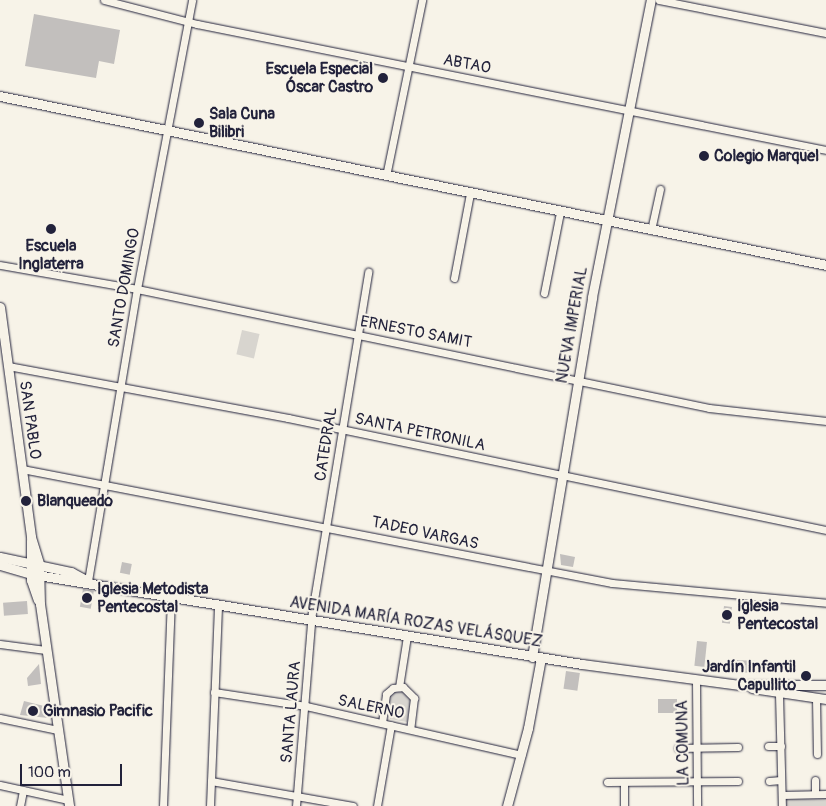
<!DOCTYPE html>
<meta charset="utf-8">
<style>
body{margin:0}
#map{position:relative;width:826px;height:806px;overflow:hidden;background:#f7f3e8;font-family:Pangolin,sans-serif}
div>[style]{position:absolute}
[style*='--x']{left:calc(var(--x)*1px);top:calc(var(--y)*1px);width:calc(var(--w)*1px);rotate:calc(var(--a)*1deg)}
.green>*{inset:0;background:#d8d5cf;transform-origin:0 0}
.building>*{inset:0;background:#c2bfbd;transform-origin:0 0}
.roads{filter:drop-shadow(0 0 1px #22223b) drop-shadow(0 0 1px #22223b)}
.minor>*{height:7px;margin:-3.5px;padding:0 3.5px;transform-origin:3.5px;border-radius:3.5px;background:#f7f3e8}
.major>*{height:9px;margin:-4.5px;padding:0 4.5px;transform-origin:4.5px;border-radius:4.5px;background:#f7f3e8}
.dots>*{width:14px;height:14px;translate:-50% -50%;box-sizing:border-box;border:2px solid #f7f3e8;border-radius:50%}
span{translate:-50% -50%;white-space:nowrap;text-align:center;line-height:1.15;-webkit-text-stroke:4px #f7f3e8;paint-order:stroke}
.street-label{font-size:16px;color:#22223b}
.poi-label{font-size:16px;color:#22223b;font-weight:700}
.right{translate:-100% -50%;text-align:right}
.left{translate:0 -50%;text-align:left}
.scale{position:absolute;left:20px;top:764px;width:102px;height:22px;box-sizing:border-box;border:2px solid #22223b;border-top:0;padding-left:6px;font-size:15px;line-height:18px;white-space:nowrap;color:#22223b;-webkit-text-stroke:4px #f7f3e8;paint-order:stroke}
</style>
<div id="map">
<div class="green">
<i style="left:242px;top:330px;width:18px;height:25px;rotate:13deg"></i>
<i style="clip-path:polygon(394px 692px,406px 692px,411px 701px,407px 722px,390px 719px,388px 700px)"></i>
<i style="clip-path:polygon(826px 798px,826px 806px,785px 806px,783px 799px)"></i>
</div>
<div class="building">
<i style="clip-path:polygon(34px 14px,120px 30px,114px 64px,99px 61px,96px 78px,25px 66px)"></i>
<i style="clip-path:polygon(560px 554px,575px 557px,573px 567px,561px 565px)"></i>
<i style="left:122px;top:562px;width:10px;height:11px;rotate:11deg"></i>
<i style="left:83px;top:589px;width:11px;height:18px;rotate:10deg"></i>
<i style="left:27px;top:601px;width:13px;height:24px;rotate:86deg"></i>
<i style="left:724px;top:606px;width:8px;height:17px;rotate:7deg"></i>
<i style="left:697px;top:641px;width:10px;height:25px;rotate:6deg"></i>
<i style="left:737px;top:660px;width:21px;height:12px;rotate:3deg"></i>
<i style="clip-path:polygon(39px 664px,41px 684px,28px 686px,27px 678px)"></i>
<i style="left:566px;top:671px;width:14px;height:18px;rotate:8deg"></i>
<i style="left:658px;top:699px;width:19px;height:14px"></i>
<i style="clip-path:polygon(24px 701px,44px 706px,48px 718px,20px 715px)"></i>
</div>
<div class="roads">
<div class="minor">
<i style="--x:104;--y:0;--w:96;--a:14.5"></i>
<i style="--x:197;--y:24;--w:641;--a:11.33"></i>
<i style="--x:659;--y:0;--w:170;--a:11.2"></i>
<i style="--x:386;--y:176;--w:180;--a:-78.4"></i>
<i style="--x:651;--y:230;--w:42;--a:-77.6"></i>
<i style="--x:0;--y:265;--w:139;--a:9.9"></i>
<i style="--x:137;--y:289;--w:584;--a:11.75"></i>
<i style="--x:709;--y:408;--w:118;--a:6.3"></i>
<i style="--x:454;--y:278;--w:86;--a:-79.3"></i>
<i style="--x:544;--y:293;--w:83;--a:-78.8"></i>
<i style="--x:8;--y:366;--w:285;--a:10.5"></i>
<i style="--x:288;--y:418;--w:550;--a:11.76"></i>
<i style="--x:22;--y:469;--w:601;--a:10.94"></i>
<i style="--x:612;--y:583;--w:215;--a:5.3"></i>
<i style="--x:88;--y:581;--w:296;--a:-80.5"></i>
<i style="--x:137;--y:289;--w:294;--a:-79.2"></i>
<i style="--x:0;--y:644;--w:46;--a:7.4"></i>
<i style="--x:696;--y:680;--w:126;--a:89.5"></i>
<i style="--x:399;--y:687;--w:52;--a:-81.1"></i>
<i style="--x:214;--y:692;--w:93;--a:8.7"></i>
<i style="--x:306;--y:706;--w:221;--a:12.8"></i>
<i style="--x:779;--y:694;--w:112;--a:88.5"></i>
<i style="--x:816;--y:698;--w:56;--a:89"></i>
<i style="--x:0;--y:718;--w:59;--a:11.7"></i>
<i style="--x:382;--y:723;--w:29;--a:-82"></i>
<i style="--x:386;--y:694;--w:9;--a:-41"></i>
<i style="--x:393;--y:688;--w:10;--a:-6"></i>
<i style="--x:403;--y:687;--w:16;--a:45"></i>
<i style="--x:414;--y:698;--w:31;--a:97"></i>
<i style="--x:768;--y:746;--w:13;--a:0"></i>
<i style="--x:678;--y:748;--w:60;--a:-1"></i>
<i style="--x:815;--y:780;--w:14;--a:90"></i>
<i style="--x:211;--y:781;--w:144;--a:10"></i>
<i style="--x:769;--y:781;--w:12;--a:-5"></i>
<i style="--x:607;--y:782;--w:131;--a:-0.4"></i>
<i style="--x:624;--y:782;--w:24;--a:90"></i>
<i style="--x:0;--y:785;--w:70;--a:12.4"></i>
<i style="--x:782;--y:795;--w:44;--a:-1.3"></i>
<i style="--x:20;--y:806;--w:16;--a:-79"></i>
<i style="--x:163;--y:806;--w:210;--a:-87.8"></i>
<i style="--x:210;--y:806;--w:202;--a:-87.7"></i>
<i style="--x:296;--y:806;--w:195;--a:-85.3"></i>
<i style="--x:312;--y:612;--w:345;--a:-80.6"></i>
<i style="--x:377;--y:806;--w:82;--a:-80.2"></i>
</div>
<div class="major">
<i style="--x:0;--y:96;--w:843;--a:11.56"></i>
<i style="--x:0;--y:307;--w:232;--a:82.3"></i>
<i style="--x:31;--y:537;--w:28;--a:73"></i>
<i style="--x:39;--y:564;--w:40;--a:88.6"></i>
<i style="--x:40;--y:604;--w:204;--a:81.8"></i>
<i style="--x:31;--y:540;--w:40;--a:90"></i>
<i style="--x:31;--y:580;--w:21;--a:71"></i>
<i style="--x:0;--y:557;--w:73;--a:11.9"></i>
<i style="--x:71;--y:572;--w:19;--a:28"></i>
<i style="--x:0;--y:565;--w:32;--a:16"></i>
<i style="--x:31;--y:574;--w:558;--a:9.28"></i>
<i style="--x:582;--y:664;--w:159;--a:7.6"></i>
<i style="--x:740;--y:685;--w:86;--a:0"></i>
<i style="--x:532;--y:657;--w:365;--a:-80.5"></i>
<i style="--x:592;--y:297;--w:303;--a:-78.8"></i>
<i style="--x:752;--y:688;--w:75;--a:8.5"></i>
<i style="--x:507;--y:806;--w:81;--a:-74.9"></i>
<i style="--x:528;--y:728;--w:71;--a:-79.5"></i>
</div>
</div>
<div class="dots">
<i style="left:383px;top:78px;background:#22223b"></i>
<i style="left:199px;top:123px;background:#22223b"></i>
<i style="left:704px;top:156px;background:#22223b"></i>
<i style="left:51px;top:229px;background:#22223b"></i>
<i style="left:26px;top:501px;background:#22223b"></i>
<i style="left:87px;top:598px;background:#22223b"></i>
<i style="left:727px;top:615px;background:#22223b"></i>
<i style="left:806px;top:676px;background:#22223b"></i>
<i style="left:33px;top:711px;background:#22223b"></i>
</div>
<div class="street-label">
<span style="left:467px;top:64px;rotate:11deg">ABTAO</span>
<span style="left:124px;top:288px;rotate:-80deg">SANTO DOMINGO</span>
<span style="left:572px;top:325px;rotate:-80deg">NUEVA IMPERIAL</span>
<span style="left:416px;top:332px;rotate:11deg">ERNESTO SAMIT</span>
<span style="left:30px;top:420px;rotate:82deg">SAN PABLO</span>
<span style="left:420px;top:432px;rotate:12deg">SANTA PETRONILA</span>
<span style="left:326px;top:444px;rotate:-81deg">CATEDRAL</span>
<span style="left:425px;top:533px;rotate:12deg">TADEO VARGAS</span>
<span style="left:416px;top:622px;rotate:9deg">AVENIDA MARÍA ROZAS VELÁSQUEZ</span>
<span style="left:371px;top:707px;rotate:12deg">SALERNO</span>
<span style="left:291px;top:712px;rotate:-85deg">SANTA LAURA</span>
<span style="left:683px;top:743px;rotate:-91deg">LA COMUNA</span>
</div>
<div class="poi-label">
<span class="right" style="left:373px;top:78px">Escuela Especial<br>Óscar Castro</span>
<span class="left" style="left:209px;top:123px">Sala Cuna<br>Bilibri</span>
<span class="left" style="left:714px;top:156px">Colegio Marquel</span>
<span style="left:51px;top:255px">Escuela<br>Inglaterra</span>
<span class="left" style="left:37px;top:501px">Blanqueado</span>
<span class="left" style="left:97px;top:598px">Iglesia Metodista<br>Pentecostal</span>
<span class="left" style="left:737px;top:615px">Iglesia<br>Pentecostal</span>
<span class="right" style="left:796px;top:676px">Jardín Infantil<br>Capullito</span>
<span class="left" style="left:43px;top:711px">Gimnasio Pacific</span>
</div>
<div class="scale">100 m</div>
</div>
